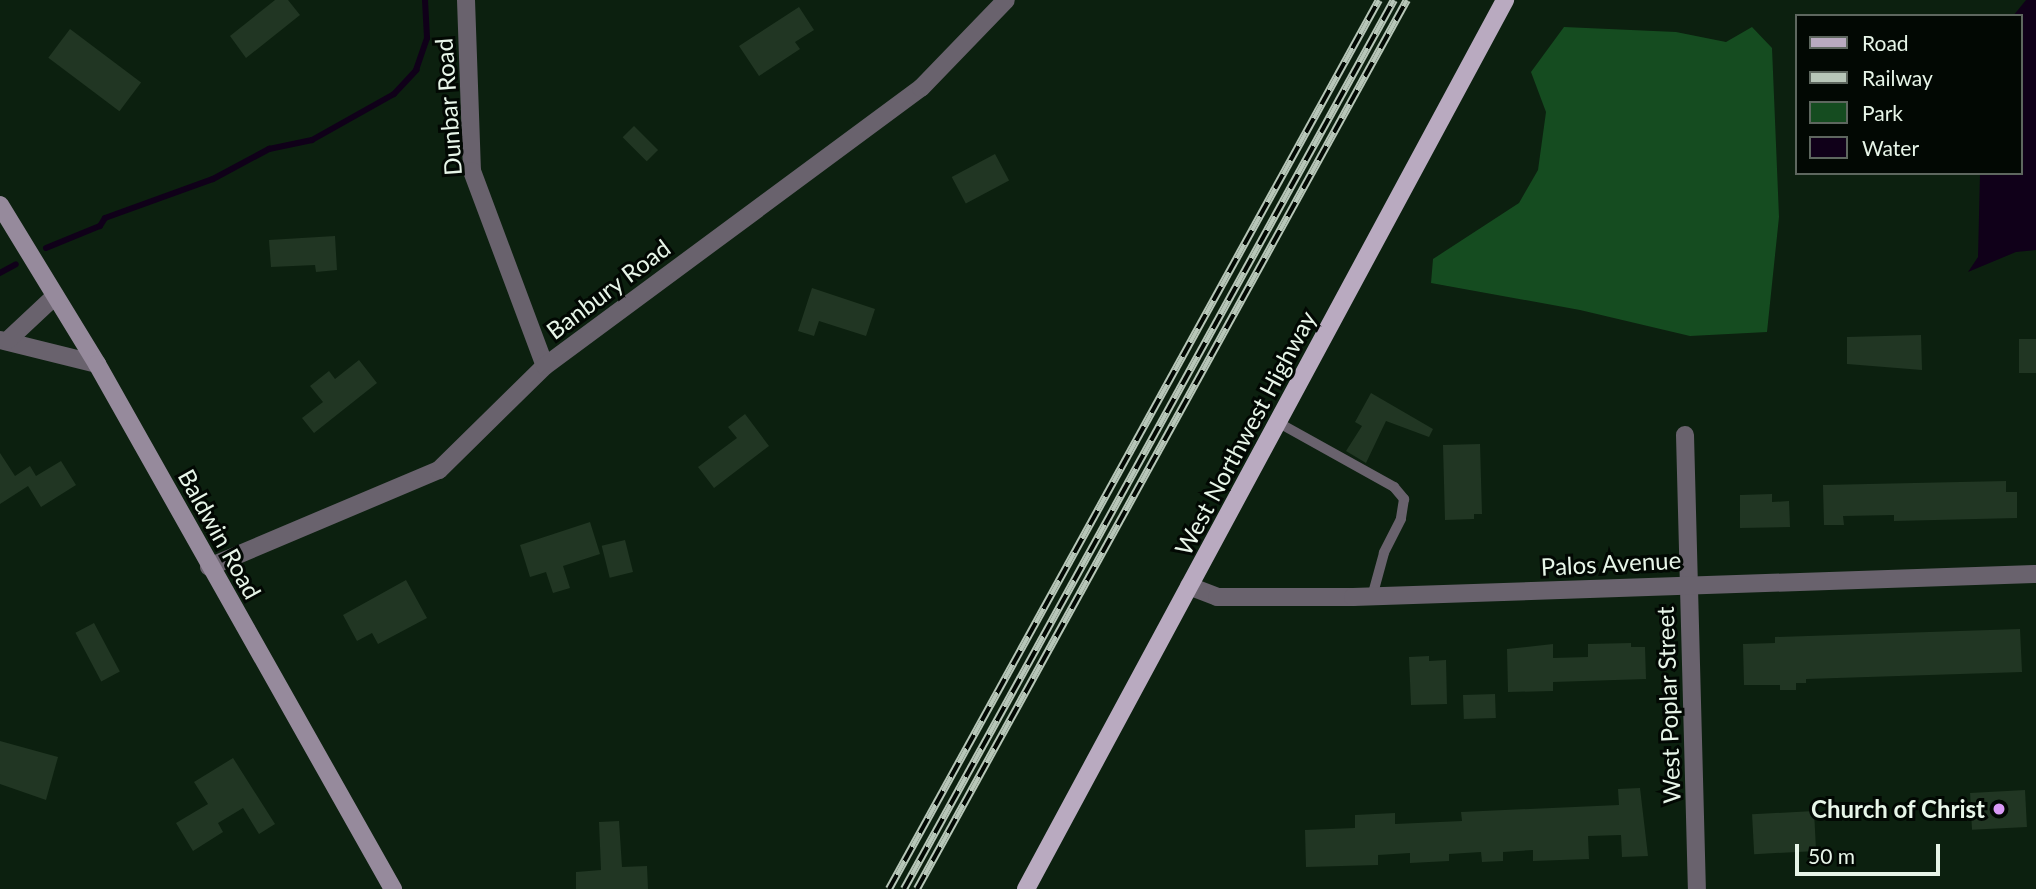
<!DOCTYPE html>
<style>
body{margin:0}
#map{position:relative;width:2036px;height:889px;overflow:hidden;background:#0c200f;font-family:Lato,sans-serif}
div>[style]{position:absolute}
[style*='--x']{left:calc(var(--x)*1px);top:calc(var(--y)*1px);width:calc(var(--w)*1px);rotate:calc(var(--a)*1deg)}
.green>*{inset:0;background:#154c20}
.water>*{inset:0;background:#100019}
.stream>*{height:6px;margin:-3px;padding:0 3px;transform-origin:3px;border-radius:3px;background:#100019}
.building>*{inset:0;background:#213623;transform-origin:0 0}
.lane>*{height:10px;margin:-5px;padding:0 5px;transform-origin:5px;border-radius:5px;background:#69626d}
.street>*{height:18px;margin:-9px;padding:0 9px;transform-origin:9px;border-radius:9px;background:#69626d}
.secondary>*{height:18px;margin:-9px;padding:0 9px;transform-origin:9px;border-radius:9px;background:#968a9c}
.primary>*{height:18px;margin:-9px;padding:0 9px;transform-origin:9px;border-radius:9px;background:#b9aac0}
.rail>*{height:8px;margin-top:-4px;transform-origin:0;background:repeating-linear-gradient(90deg,#020803 0 16px,#b7c6b8 0 32px);box-sizing:border-box;border-block:2px solid #b7c6b8}
.dots>*{width:19px;height:19px;translate:-50% -50%;box-sizing:border-box;border:4px solid #020803;border-radius:50%}
span{translate:-50% -50%;white-space:nowrap;text-align:center;line-height:1.15;-webkit-text-stroke:6px #020803;paint-order:stroke}
.street-label{font-size:24px;color:#e7f5e8}
.poi-label{font-size:24px;color:#e7f5e8;font-weight:700}
.right{translate:-100% -50%;text-align:right}
.legend{position:absolute;left:1795px;top:14px;width:228px;height:161px;box-sizing:border-box;background:#020803;border:2px solid #5e675f;margin:0;padding:9px 12px;list-style:none;font-size:21px;color:#e7f5e8}
.legend li{display:flex;align-items:center;gap:14px;height:35px}
.legend b{width:35px;border:2px solid #5e675f}
.scale{position:absolute;left:1795px;top:844px;width:145px;height:32px;box-sizing:border-box;border:4px solid #e7f5e8;border-top:0;padding-left:9px;font-size:21px;line-height:24px;white-space:nowrap;color:#e7f5e8;-webkit-text-stroke:5px #020803;paint-order:stroke}
</style>
<div id="map">
<div class="green">
<i style="clip-path:polygon(1564px 27px,1676px 32px,1726px 42px,1752px 27px,1772px 48px,1779px 217px,1767px 332px,1690px 336px,1580px 310px,1431px 283px,1433px 259px,1519px 203px,1538px 170px,1546px 112px,1531px 72px)"></i>
</div>
<div class="water">
<i style="clip-path:polygon(2026px 0,2036px 0,2036px 250px,2016px 252px,1968px 272px,1978px 257px,1980px 173px,2020px 173px,2020px 16px,2013px 16px)"></i>
</div>
<div class="stream">
<i style="--x:46;--y:248;--w:58;--a:-22.2"></i>
<i style="--x:100;--y:226;--w:9;--a:-58"></i>
<i style="--x:105;--y:218;--w:115;--a:-19.9"></i>
<i style="--x:213;--y:179;--w:64;--a:-28.2"></i>
<i style="--x:269;--y:149;--w:44;--a:-11.8"></i>
<i style="--x:312;--y:140;--w:94;--a:-29.3"></i>
<i style="--x:394;--y:94;--w:33;--a:-47"></i>
<i style="--x:416;--y:70;--w:34;--a:-71"></i>
<i style="--x:427;--y:38;--w:38;--a:-93"></i>
<i style="--x:0;--y:273;--w:18;--a:-29"></i>
</div>
<div class="building">
<i style="clip-path:polygon(275px 0,288px 0,300px 15px,246px 58px,230px 36px)"></i>
<i style="clip-path:polygon(799px 7px,814px 30px,795px 42px,800px 49px,759px 76px,739px 46px)"></i>
<i style="left:70px;top:29px;width:89px;height:36px;rotate:37deg"></i>
<i style="left:634px;top:126px;width:34px;height:16px;rotate:45deg"></i>
<i style="left:995px;top:154px;width:30px;height:49px;rotate:62deg"></i>
<i style="clip-path:polygon(335px 236px,337px 270px,316px 272px,315px 265px,271px 267px,269px 240px)"></i>
<i style="clip-path:polygon(812px 288px,875px 309px,866px 336px,819px 321px,814px 336px,798px 331px)"></i>
<i style="clip-path:polygon(1921px 335px,1922px 370px,1847px 364px,1847px 337px)"></i>
<i style="left:2036px;top:339px;width:34px;height:17px;rotate:90deg"></i>
<i style="clip-path:polygon(359px 360px,377px 383px,314px 433px,302px 418px,323px 402px,310px 386px,329px 371px,335px 379px)"></i>
<i style="clip-path:polygon(1371px 393px,1433px 429px,1429px 437px,1386px 421px,1366px 463px,1346px 451px,1362px 426px,1355px 422px)"></i>
<i style="clip-path:polygon(745px 414px,769px 446px,714px 488px,698px 467px,737px 438px,728px 427px)"></i>
<i style="clip-path:polygon(1480px 444px,1482px 514px,1474px 514px,1474px 519px,1445px 520px,1443px 445px)"></i>
<i style="clip-path:polygon(0 453px,15px 476px,30px 466px,36px 476px,61px 461px,76px 485px,41px 507px,28px 486px,0 504px)"></i>
<i style="clip-path:polygon(2006px 481px,2006px 492px,2017px 492px,2017px 518px,1894px 521px,1894px 515px,1843px 516px,1844px 525px,1824px 525px,1823px 485px)"></i>
<i style="clip-path:polygon(1772px 494px,1772px 502px,1789px 501px,1790px 527px,1740px 528px,1740px 495px)"></i>
<i style="clip-path:polygon(590px 522px,600px 554px,563px 566px,570px 588px,553px 593px,546px 572px,530px 577px,520px 545px)"></i>
<i style="left:625px;top:540px;width:33px;height:24px;rotate:76deg"></i>
<i style="clip-path:polygon(406px 580px,427px 618px,378px 644px,372px 633px,357px 641px,343px 615px)"></i>
<i style="left:94px;top:623px;width:55px;height:21px;rotate:62deg"></i>
<i style="clip-path:polygon(2020px 629px,2022px 672px,1806px 679px,1806px 683px,1796px 683px,1796px 690px,1780px 690px,1780px 685px,1744px 685px,1743px 644px,1775px 643px,1775px 637px)"></i>
<i style="clip-path:polygon(1631px 643px,1631px 647px,1645px 647px,1646px 679px,1553px 682px,1553px 691px,1508px 692px,1507px 649px,1553px 644px,1553px 658px,1588px 657px,1588px 644px)"></i>
<i style="clip-path:polygon(1429px 656px,1429px 661px,1446px 660px,1447px 704px,1411px 705px,1409px 657px)"></i>
<i style="left:1495px;top:694px;width:24px;height:32px;rotate:88deg"></i>
<i style="clip-path:polygon(0 741px,58px 757px,46px 800px,0 784px)"></i>
<i style="clip-path:polygon(233px 758px,275px 824px,259px 834px,243px 808px,218px 823px,223px 832px,193px 851px,176px 823px,208px 804px,194px 782px)"></i>
<i style="clip-path:polygon(1640px 788px,1648px 856px,1622px 857px,1621px 835px,1588px 836px,1589px 859px,1533px 861px,1533px 850px,1503px 852px,1503px 861px,1482px 862px,1481px 852px,1449px 854px,1449px 861px,1410px 863px,1410px 853px,1378px 855px,1378px 865px,1306px 867px,1305px 830px,1355px 828px,1355px 815px,1395px 813px,1395px 824px,1462px 821px,1461px 812px,1619px 805px,1618px 789px)"></i>
<i style="left:2025px;top:790px;width:37px;height:55px;rotate:87deg"></i>
<i style="left:1814px;top:811px;width:40px;height:62px;rotate:87deg"></i>
<i style="clip-path:polygon(619px 821px,622px 867px,647px 866px,648px 889px,576px 889px,576px 872px,601px 870px,599px 822px)"></i>
</div>
<div class="lane">
<i style="--x:1279;--y:423;--w:132;--a:29.1"></i>
<i style="--x:1394;--y:487;--w:16;--a:50"></i>
<i style="--x:1404;--y:499;--w:20;--a:99"></i>
<i style="--x:1401;--y:519;--w:38;--a:117"></i>
<i style="--x:1384;--y:553;--w:46;--a:105.3"></i>
</div>
<div class="street">
<i style="--x:466;--y:0;--w:171;--a:88"></i>
<i style="--x:472;--y:171;--w:208;--a:69.5"></i>
<i style="--x:0;--y:340;--w:100;--a:13.9"></i>
<i style="--x:8;--y:340;--w:64;--a:-43.1"></i>
<i style="--x:1685;--y:435;--w:454;--a:88.5"></i>
<i style="--x:209;--y:567;--w:250;--a:-22.9"></i>
<i style="--x:439;--y:470;--w:148;--a:-44.5"></i>
<i style="--x:545;--y:366;--w:468;--a:-36.5"></i>
<i style="--x:921;--y:88;--w:122;--a:-46"></i>
<i style="--x:1189;--y:586;--w:30;--a:21"></i>
<i style="--x:1217;--y:597;--w:136;--a:0"></i>
<i style="--x:1353;--y:597;--w:683;--a:-1.93"></i>
</div>
<div class="secondary">
<i style="--x:0;--y:205;--w:186;--a:58.6"></i>
<i style="--x:97;--y:364;--w:603;--a:60.59"></i>
</div>
<div class="primary">
<i style="--x:1026;--y:889;--w:1010;--a:-61.68"></i>
</div>
<div class="rail">
<i style="--x:889;--y:889;--w:1015;--a:-61.14"></i>
<i style="--x:904;--y:889;--w:1015;--a:-61.14"></i>
<i style="--x:917;--y:889;--w:1015;--a:-61.14"></i>
</div>
<div class="dots">
<i style="left:1999px;top:809px;background:#da9af6"></i>
</div>
<div class="street-label">
<span style="left:448px;top:107px;rotate:-94deg">Dunbar Road</span>
<span style="left:608px;top:289px;rotate:-37deg">Banbury Road</span>
<span style="left:1245px;top:433px;rotate:-62deg">West Northwest Highway</span>
<span style="left:220px;top:534px;rotate:61deg">Baldwin Road</span>
<span style="left:1611px;top:563px;rotate:-3deg">Palos Avenue</span>
<span style="left:1668px;top:705px;rotate:-92deg">West Poplar Street</span>
</div>
<div class="poi-label">
<span class="right" style="left:1985px;top:809px">Church of Christ</span>
</div>
<ul class="legend">
<li><b style="height:9px;background:#b9aac0"></b>Road</li>
<li><b style="height:9px;background:#b7c6b8"></b>Railway</li>
<li><b style="height:19px;background:#154c20"></b>Park</li>
<li><b style="height:19px;background:#100019"></b>Water</li>
</ul>
<div class="scale">50 m</div>
</div>
